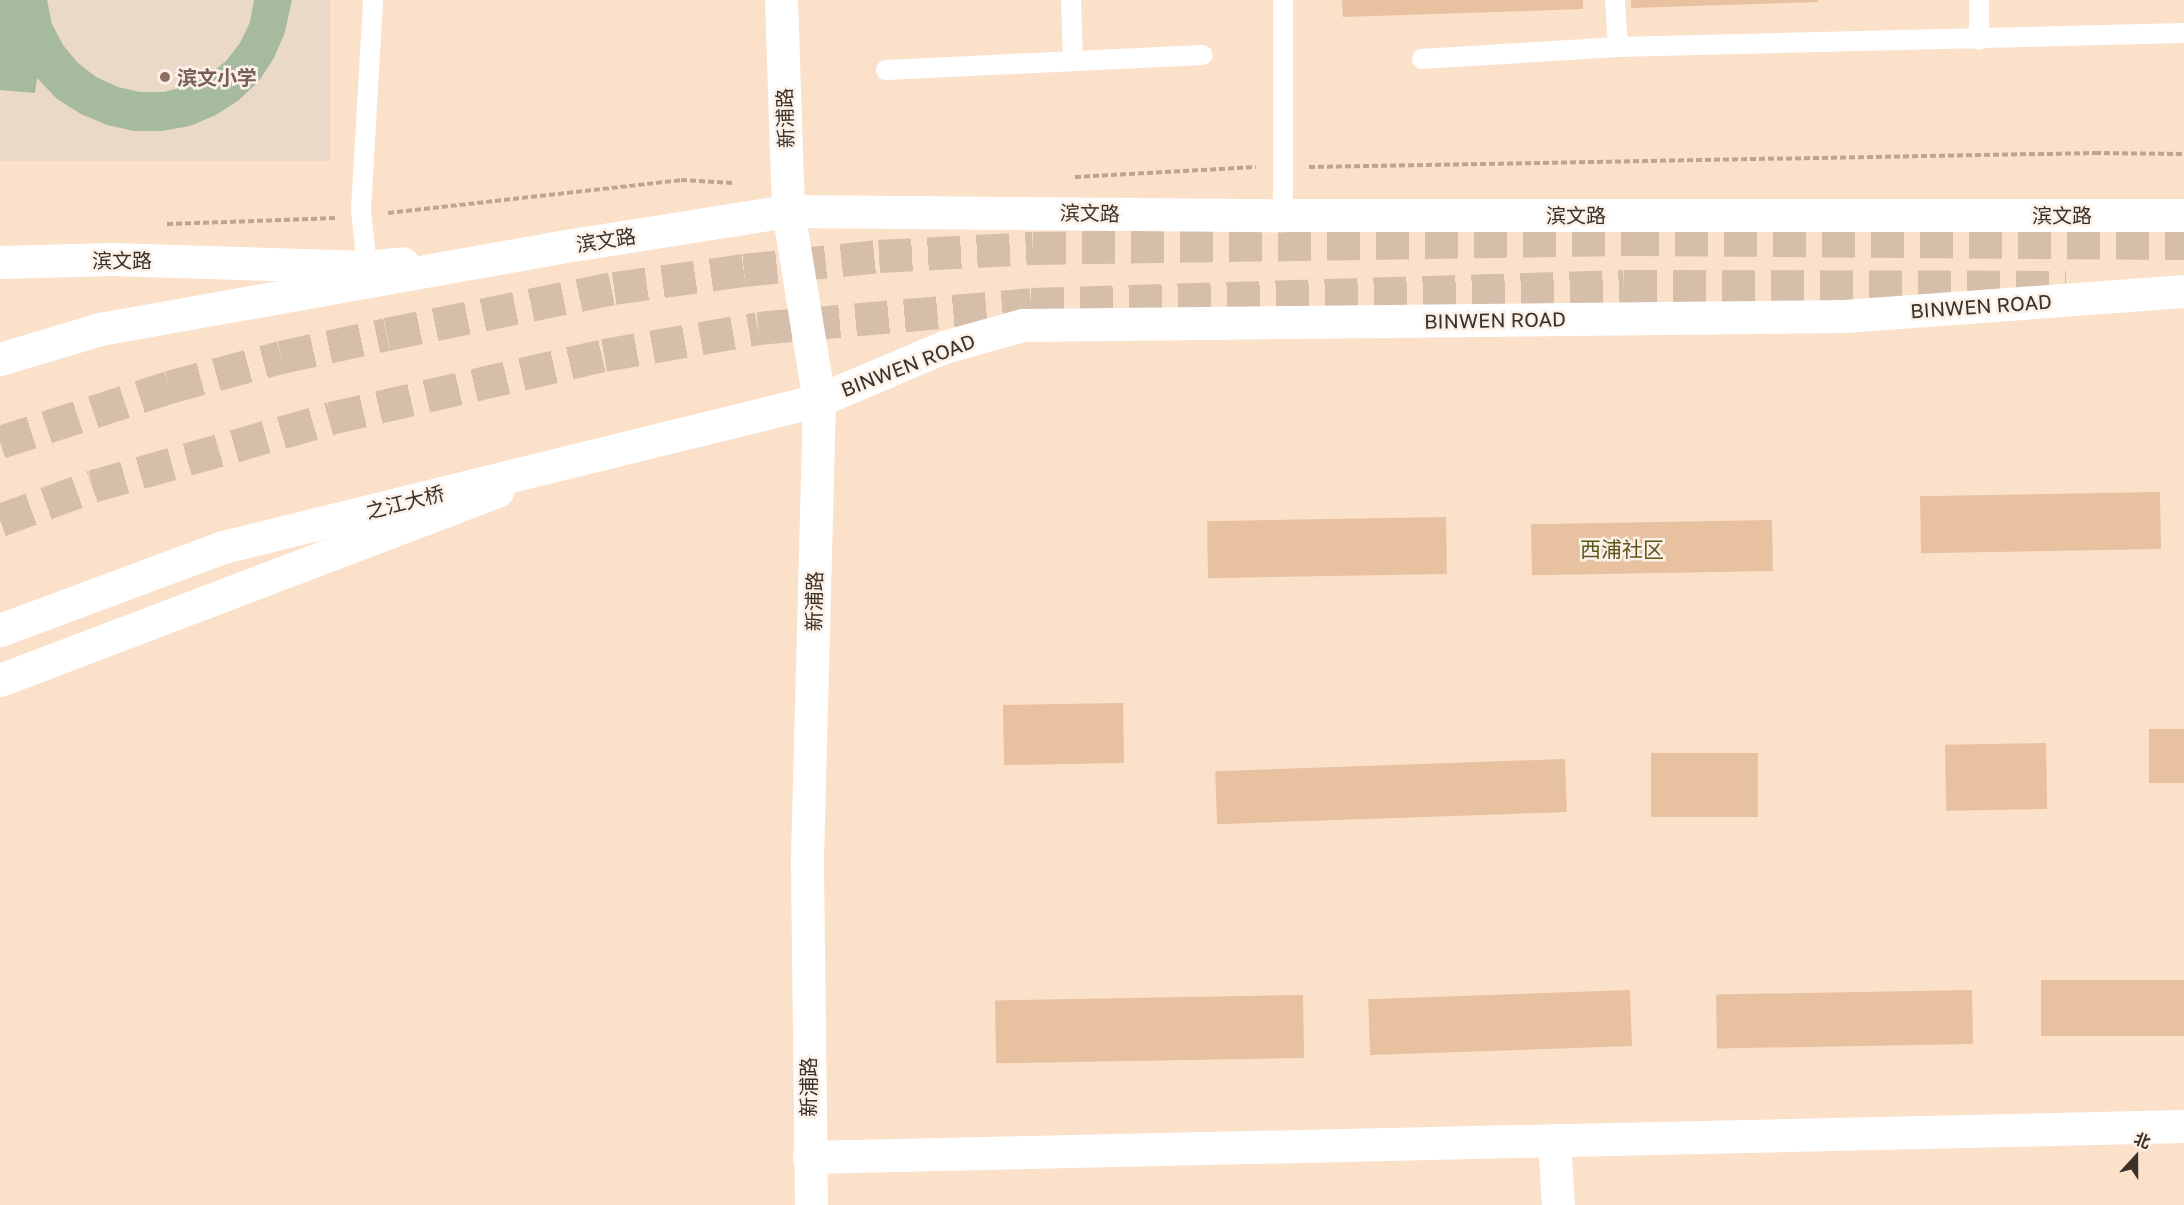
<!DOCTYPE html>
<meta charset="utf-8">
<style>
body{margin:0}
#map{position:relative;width:2184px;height:1205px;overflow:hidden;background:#fbe1ca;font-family:"Golos Text","Noto Sans SC",sans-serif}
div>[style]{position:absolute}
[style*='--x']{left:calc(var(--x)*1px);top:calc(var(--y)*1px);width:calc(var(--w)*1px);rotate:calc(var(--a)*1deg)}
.education>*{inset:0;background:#ebd9c8;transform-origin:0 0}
.green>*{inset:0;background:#a6bb9d}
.building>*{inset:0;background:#e7c1a0;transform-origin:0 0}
.trunk-tunnel>*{height:33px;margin-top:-16.5px;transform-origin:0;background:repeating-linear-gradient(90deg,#d5beaa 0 33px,transparent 0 49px)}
.path>*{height:4px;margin-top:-2px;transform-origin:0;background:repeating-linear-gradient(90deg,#bba694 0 6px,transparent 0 9px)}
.service>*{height:20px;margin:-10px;padding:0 10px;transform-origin:10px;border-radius:10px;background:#fff}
.minor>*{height:33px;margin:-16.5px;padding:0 16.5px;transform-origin:16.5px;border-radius:16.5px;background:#fff}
.tertiary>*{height:33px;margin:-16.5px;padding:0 16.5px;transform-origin:16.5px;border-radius:16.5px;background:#fff}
.secondary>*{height:33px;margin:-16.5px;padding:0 16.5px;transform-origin:16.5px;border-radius:16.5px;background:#fff}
.primary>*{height:33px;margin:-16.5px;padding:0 16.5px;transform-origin:16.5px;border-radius:16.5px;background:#fff}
.dots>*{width:16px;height:16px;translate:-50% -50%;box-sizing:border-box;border:3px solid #fcf1e8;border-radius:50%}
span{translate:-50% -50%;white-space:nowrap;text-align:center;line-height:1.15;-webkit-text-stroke:5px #fcf1e8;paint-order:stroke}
.education-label{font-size:20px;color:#785e54;font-weight:700}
.left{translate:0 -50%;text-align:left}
.street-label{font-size:20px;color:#3b3128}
.neighbourhood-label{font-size:21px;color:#5b581c}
.north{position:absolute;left:2106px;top:1127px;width:60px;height:60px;-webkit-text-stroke:4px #fcf1e8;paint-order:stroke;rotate:21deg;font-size:16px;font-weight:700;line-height:24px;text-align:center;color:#3b3128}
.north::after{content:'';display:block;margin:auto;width:21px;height:27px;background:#3b3128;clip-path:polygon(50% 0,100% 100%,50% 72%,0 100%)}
</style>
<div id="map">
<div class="education">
<i style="left:0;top:0;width:330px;height:161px"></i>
</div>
<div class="green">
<i style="clip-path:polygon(0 0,47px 0,52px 24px,63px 45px,78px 63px,96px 77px,118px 87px,140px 92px,164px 92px,187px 86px,207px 76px,226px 61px,240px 43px,250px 22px,254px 0,292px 0,285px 32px,274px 58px,259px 81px,239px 100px,216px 115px,190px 126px,162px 131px,134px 131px,107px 125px,81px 114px,57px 99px,37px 78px,35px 93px,0 90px)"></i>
</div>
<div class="building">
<i style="clip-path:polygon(1342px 0,1583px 0,1583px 9px,1343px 17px)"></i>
<i style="clip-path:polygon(1631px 0,1818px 0,1818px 2px,1631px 8px)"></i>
<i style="left:2160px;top:492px;width:57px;height:240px;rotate:89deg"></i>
<i style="left:1446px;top:517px;width:57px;height:239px;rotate:89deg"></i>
<i style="left:1772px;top:520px;width:51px;height:241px;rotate:89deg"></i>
<i style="left:1123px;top:703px;width:60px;height:120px;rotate:89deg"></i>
<i style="left:2149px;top:729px;width:35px;height:54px"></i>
<i style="left:2046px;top:743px;width:66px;height:101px;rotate:89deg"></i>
<i style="left:1651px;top:753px;width:107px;height:64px"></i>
<i style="left:1565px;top:759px;width:53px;height:350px;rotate:88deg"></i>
<i style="left:2184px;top:980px;width:56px;height:143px;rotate:90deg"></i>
<i style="left:1630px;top:990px;width:56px;height:262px;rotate:88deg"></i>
<i style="left:1972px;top:990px;width:54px;height:256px;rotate:89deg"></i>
<i style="left:1303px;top:995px;width:63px;height:308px;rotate:89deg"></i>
</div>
<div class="trunk-tunnel">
<i style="--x:0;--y:442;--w:178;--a:-18"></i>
<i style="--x:169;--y:387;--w:116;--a:-15"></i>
<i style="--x:281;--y:357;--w:108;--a:-12.2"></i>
<i style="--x:387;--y:334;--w:232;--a:-11.5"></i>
<i style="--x:614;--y:288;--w:131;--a:-7.9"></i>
<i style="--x:744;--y:270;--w:136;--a:-5.9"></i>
<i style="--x:879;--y:256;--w:154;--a:-3"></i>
<i style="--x:1033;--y:248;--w:593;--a:-0.87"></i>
<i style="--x:1626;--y:239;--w:558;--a:0.41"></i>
<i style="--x:0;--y:520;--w:99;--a:-20.1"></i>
<i style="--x:93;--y:486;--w:248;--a:-15.9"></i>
<i style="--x:331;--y:418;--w:280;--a:-13"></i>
<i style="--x:604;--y:355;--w:156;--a:-9.9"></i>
<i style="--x:758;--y:328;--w:274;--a:-5"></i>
<i style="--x:1031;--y:304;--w:593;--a:-1.74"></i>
<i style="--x:1624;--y:286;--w:442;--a:0.1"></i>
</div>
<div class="path">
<i style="--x:1309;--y:167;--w:786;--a:-1.02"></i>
<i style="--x:2095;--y:153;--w:89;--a:0.6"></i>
<i style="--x:1075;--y:177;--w:181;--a:-3.2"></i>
<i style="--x:388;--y:213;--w:295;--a:-6.4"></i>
<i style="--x:681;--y:180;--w:52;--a:3.3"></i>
<i style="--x:167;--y:224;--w:169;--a:-2"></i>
</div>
<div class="service">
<i style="--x:1071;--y:0;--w:59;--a:88.1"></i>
<i style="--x:1615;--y:0;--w:47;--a:86.3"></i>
<i style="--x:1979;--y:40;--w:40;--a:-90"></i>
<i style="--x:1422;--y:59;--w:196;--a:-3.5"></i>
<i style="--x:1618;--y:47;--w:566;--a:-1.42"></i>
<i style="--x:886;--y:70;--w:317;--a:-2.7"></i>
<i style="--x:1283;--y:215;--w:215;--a:-90"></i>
<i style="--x:367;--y:267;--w:57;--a:-96"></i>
<i style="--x:361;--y:210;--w:210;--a:-86.7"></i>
</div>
<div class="minor">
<i style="--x:1554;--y:1140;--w:65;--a:86.5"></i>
<i style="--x:809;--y:1157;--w:1375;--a:-1.29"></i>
</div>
<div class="tertiary">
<i style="--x:781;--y:0;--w:211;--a:88.1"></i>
<i style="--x:788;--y:211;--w:192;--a:80.7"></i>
<i style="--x:819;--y:400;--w:467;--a:91.5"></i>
<i style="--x:807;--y:867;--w:338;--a:89.3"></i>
</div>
<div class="secondary">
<i style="--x:0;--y:262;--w:112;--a:-1.5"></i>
<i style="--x:112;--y:259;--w:255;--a:1.8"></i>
<i style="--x:367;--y:267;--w:36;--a:-6"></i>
<i style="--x:0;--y:680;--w:532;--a:-20.82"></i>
</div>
<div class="primary">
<i style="--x:0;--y:359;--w:104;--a:-16.7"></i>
<i style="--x:100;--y:329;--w:473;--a:-10.1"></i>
<i style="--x:566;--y:246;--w:225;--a:-9"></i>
<i style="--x:788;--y:211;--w:495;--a:0.5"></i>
<i style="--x:1283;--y:215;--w:901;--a:0"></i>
<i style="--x:0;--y:630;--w:238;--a:-20.4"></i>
<i style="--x:223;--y:547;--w:614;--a:-13.86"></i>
<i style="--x:819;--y:400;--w:136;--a:-23"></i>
<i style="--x:944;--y:347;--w:82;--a:-15.6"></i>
<i style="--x:1023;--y:325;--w:821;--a:-0.63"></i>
<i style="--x:1844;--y:316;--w:341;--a:-4.2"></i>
</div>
<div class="dots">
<i style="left:165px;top:77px;background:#8d6e63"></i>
</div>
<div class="education-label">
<span class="left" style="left:177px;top:77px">滨文小学</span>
</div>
<div class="street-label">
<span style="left:785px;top:118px;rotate:-92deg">新浦路</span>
<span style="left:1090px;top:213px;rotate:1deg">滨文路</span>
<span style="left:1576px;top:215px">滨文路</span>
<span style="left:2062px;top:215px">滨文路</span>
<span style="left:606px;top:240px;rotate:-9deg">滨文路</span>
<span style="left:122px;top:260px">滨文路</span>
<span style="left:1981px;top:306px;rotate:-4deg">BINWEN ROAD</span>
<span style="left:1495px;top:320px;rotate:-1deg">BINWEN ROAD</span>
<span style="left:908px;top:365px;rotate:-21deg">BINWEN ROAD</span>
<span style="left:405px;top:502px;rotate:-14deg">之江大桥</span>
<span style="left:814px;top:601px;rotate:-89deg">新浦路</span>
<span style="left:808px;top:1087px;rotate:-90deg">新浦路</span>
</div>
<div class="neighbourhood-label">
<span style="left:1622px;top:549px">西浦社区</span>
</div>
<div class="north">北</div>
</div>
